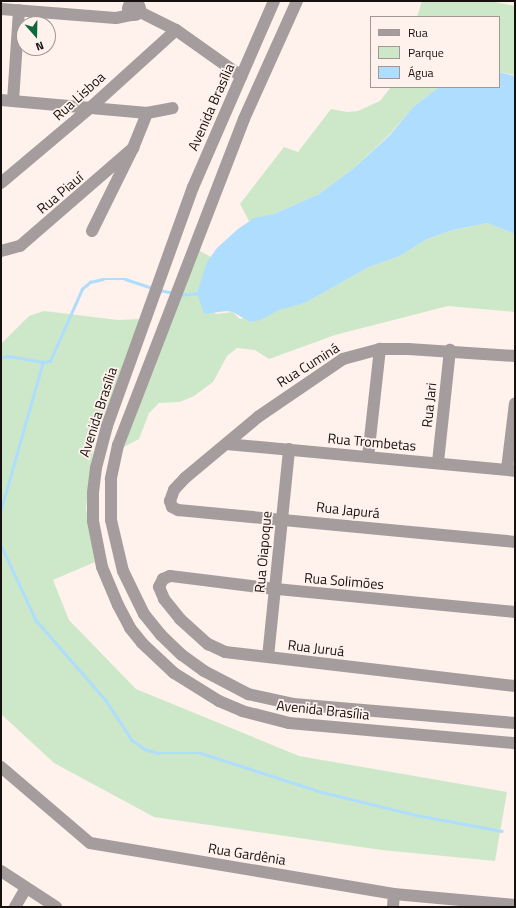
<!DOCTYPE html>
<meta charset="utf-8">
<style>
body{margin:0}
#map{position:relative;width:516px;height:908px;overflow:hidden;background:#fff1ec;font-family:"Titillium Web",sans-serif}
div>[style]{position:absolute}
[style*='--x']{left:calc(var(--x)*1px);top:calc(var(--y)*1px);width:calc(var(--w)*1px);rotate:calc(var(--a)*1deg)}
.green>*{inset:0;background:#cde8c8}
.water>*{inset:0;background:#afddfe}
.stream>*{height:2.5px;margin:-1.25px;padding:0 1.25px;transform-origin:1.25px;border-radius:1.25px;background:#afddfe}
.minor>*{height:12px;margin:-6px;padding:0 6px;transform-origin:6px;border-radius:6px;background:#a59d9d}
.minor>.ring{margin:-6px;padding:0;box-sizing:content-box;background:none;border:12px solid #a59d9d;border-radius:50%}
span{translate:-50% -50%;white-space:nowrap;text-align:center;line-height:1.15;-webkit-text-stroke:3.5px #fff1ec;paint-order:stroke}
.street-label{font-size:14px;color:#16100e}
.frame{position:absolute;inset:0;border:2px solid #16100e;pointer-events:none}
.legend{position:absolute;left:370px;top:16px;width:130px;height:72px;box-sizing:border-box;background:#fff1ec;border:1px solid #a29793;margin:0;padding:5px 7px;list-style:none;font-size:12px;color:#16100e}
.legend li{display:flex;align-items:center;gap:8px;height:20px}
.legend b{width:20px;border:1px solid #a29793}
.north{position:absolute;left:16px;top:16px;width:40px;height:40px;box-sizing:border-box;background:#fff1ec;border:1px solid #a29793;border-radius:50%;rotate:160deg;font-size:11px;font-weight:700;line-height:16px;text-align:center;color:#16100e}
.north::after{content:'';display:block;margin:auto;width:14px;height:18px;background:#0b693d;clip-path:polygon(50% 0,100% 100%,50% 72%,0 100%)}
</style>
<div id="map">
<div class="green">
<i style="clip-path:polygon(422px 1px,490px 1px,515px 6px,515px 75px,499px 72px,499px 17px,417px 17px)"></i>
<i style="clip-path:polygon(391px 87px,439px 87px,413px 107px,390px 134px,354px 168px,319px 194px,274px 214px,249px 221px,240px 204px,284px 147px,298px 152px,331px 109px,347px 112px,358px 111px,380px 101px)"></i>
<i style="clip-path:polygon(487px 223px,515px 234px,515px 312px,448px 306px,335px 335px,269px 359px,255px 350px,237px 348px,227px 356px,213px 382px,194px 396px,180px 402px,159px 403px,149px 413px,139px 439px,124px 447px,198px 250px,211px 257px,197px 293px,216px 314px,233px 312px,240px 319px,305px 303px,369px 267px,400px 256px,427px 239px,453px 230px)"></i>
<i style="clip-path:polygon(44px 311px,118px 320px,140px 319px,94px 443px,86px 508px,95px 562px,53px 580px,69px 620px,136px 689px,299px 756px,507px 792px,495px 861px,382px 850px,154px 817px,54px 763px,1px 714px,1px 344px,29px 316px)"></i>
</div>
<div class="water">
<i style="clip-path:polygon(499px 72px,515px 76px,515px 234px,487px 223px,453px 230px,427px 239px,400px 256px,369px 267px,305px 303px,279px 310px,260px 320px,250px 322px,233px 312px,226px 311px,204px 314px,197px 293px,207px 262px,217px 248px,238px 229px,254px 218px,274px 214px,319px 194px,354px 168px,390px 135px,413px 107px,439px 87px,499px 87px)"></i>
</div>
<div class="stream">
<i style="--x:159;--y:290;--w:15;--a:11"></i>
<i style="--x:180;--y:295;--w:19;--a:-6"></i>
<i style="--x:1;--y:357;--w:8;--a:-7"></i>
<i style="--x:9;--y:356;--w:35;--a:10"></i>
<i style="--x:43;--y:362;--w:7;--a:-8"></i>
<i style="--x:50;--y:361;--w:79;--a:-66"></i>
<i style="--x:82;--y:289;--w:11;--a:-41"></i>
<i style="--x:90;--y:282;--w:13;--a:-13"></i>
<i style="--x:103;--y:279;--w:22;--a:0"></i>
<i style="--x:125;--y:279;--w:28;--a:18"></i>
<i style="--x:1;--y:509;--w:153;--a:-74.1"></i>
<i style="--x:1;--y:545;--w:83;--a:65"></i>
<i style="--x:36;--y:620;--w:105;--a:48.9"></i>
<i style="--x:105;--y:699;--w:49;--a:56.6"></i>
<i style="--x:132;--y:740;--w:16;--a:35"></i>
<i style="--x:145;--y:749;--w:14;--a:17"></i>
<i style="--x:158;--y:753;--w:43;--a:0"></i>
<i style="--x:201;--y:753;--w:127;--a:17.9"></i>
<i style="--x:322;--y:792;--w:97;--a:13.7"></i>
<i style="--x:416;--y:815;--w:87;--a:10.5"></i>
</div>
<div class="minor">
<i style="--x:274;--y:1;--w:203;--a:113.5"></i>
<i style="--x:193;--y:187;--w:254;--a:109.8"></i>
<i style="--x:107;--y:426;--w:43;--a:104.7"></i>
<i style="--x:96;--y:468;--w:25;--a:97"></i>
<i style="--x:93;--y:493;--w:28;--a:90"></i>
<i style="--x:93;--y:521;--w:47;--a:78.9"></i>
<i style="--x:102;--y:567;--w:41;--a:67.2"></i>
<i style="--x:118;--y:605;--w:26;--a:62"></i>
<i style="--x:130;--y:628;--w:19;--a:51"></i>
<i style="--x:142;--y:643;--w:44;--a:43.2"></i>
<i style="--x:174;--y:673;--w:53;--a:31.9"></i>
<i style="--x:219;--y:701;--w:25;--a:23"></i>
<i style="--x:242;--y:711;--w:49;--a:14.3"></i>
<i style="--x:289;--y:723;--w:227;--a:5.1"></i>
<i style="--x:297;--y:1;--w:129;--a:114.2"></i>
<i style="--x:244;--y:119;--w:350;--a:111.1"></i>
<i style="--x:118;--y:445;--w:35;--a:102"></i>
<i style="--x:111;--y:479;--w:41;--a:90"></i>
<i style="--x:111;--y:520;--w:52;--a:76.8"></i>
<i style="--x:123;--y:571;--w:48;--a:64"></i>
<i style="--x:144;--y:614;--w:27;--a:51"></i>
<i style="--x:161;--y:635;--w:29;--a:44"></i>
<i style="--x:182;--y:655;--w:27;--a:36"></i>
<i style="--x:204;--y:671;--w:50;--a:27.6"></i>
<i style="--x:248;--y:694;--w:46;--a:12.5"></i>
<i style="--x:293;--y:704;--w:223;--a:4.9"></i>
<i class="ring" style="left:128px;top:3px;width:0;height:0"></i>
<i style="--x:1;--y:9;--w:115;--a:4.5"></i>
<i style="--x:116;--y:18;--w:15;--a:-11"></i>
<i style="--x:140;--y:12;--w:40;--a:26.6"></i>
<i style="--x:176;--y:30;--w:80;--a:35.3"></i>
<i style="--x:1;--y:100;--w:147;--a:5.1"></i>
<i style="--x:147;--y:113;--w:26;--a:-11"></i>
<i style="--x:13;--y:101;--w:91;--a:-86.2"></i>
<i style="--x:1;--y:183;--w:116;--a:-40.1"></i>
<i style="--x:90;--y:108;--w:116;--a:-42.2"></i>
<i style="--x:92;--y:231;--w:93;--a:-63.7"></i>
<i style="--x:133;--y:148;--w:38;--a:-68"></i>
<i style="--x:1;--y:251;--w:20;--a:-15"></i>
<i style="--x:20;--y:246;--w:150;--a:-40.9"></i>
<i style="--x:515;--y:356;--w:107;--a:-176.3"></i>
<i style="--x:408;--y:349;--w:28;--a:180"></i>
<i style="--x:380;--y:349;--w:38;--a:165"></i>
<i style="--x:343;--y:359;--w:103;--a:145.7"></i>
<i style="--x:258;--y:417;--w:95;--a:140.1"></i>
<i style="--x:185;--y:478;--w:16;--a:133"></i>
<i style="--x:174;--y:490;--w:12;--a:110"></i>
<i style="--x:170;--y:501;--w:6;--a:72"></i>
<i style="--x:172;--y:507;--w:7;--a:27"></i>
<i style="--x:178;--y:510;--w:339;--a:5.4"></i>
<i style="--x:226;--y:444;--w:290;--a:5.3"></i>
<i style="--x:368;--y:457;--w:109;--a:-83.7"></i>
<i style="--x:438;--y:462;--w:113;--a:-83.9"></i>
<i style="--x:507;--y:469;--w:66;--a:-83.1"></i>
<i style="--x:515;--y:612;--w:241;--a:-174.5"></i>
<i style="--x:275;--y:589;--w:106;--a:-172.9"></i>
<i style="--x:170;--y:576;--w:8;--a:157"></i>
<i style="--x:163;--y:579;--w:9;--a:117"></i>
<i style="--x:159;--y:587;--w:13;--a:67"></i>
<i style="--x:164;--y:599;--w:26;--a:51"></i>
<i style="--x:180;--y:619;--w:38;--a:42"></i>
<i style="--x:208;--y:644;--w:19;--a:25"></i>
<i style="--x:225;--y:652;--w:292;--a:6.7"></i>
<i style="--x:268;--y:657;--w:209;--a:-84.2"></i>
<i style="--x:1;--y:767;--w:117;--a:40.5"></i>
<i style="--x:90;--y:843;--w:308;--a:9.5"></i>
<i style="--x:394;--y:894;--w:121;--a:5.2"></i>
<i style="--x:1;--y:871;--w:66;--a:33.2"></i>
<i style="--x:15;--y:907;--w:22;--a:-60"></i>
<i style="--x:393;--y:907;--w:13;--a:-86"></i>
</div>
<div class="street-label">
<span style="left:79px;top:96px;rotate:-42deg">Rua Lisboa</span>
<span style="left:211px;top:107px;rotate:-66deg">Avenida Brasília</span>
<span style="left:60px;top:193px;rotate:-40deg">Rua Piauí</span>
<span style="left:308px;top:365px;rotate:-32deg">Rua Cuminá</span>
<span style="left:429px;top:405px;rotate:-84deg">Rua Jari</span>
<span style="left:98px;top:412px;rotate:-72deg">Avenida Brasília</span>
<span style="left:372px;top:442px;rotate:5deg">Rua Trombetas</span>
<span style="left:348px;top:510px;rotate:6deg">Rua Japurá</span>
<span style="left:263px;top:552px;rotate:-85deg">Rua Oiapoque</span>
<span style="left:344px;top:581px;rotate:5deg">Rua Solimões</span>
<span style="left:316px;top:648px;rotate:7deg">Rua Juruá</span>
<span style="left:323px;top:710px;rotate:6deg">Avenida Brasília</span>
<span style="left:247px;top:854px;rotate:9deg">Rua Gardênia</span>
</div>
<div class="frame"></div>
<ul class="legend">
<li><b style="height:5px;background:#a59d9d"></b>Rua</li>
<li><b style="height:11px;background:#cde8c8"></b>Parque</li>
<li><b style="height:11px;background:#afddfe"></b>Água</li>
</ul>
<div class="north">N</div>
</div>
